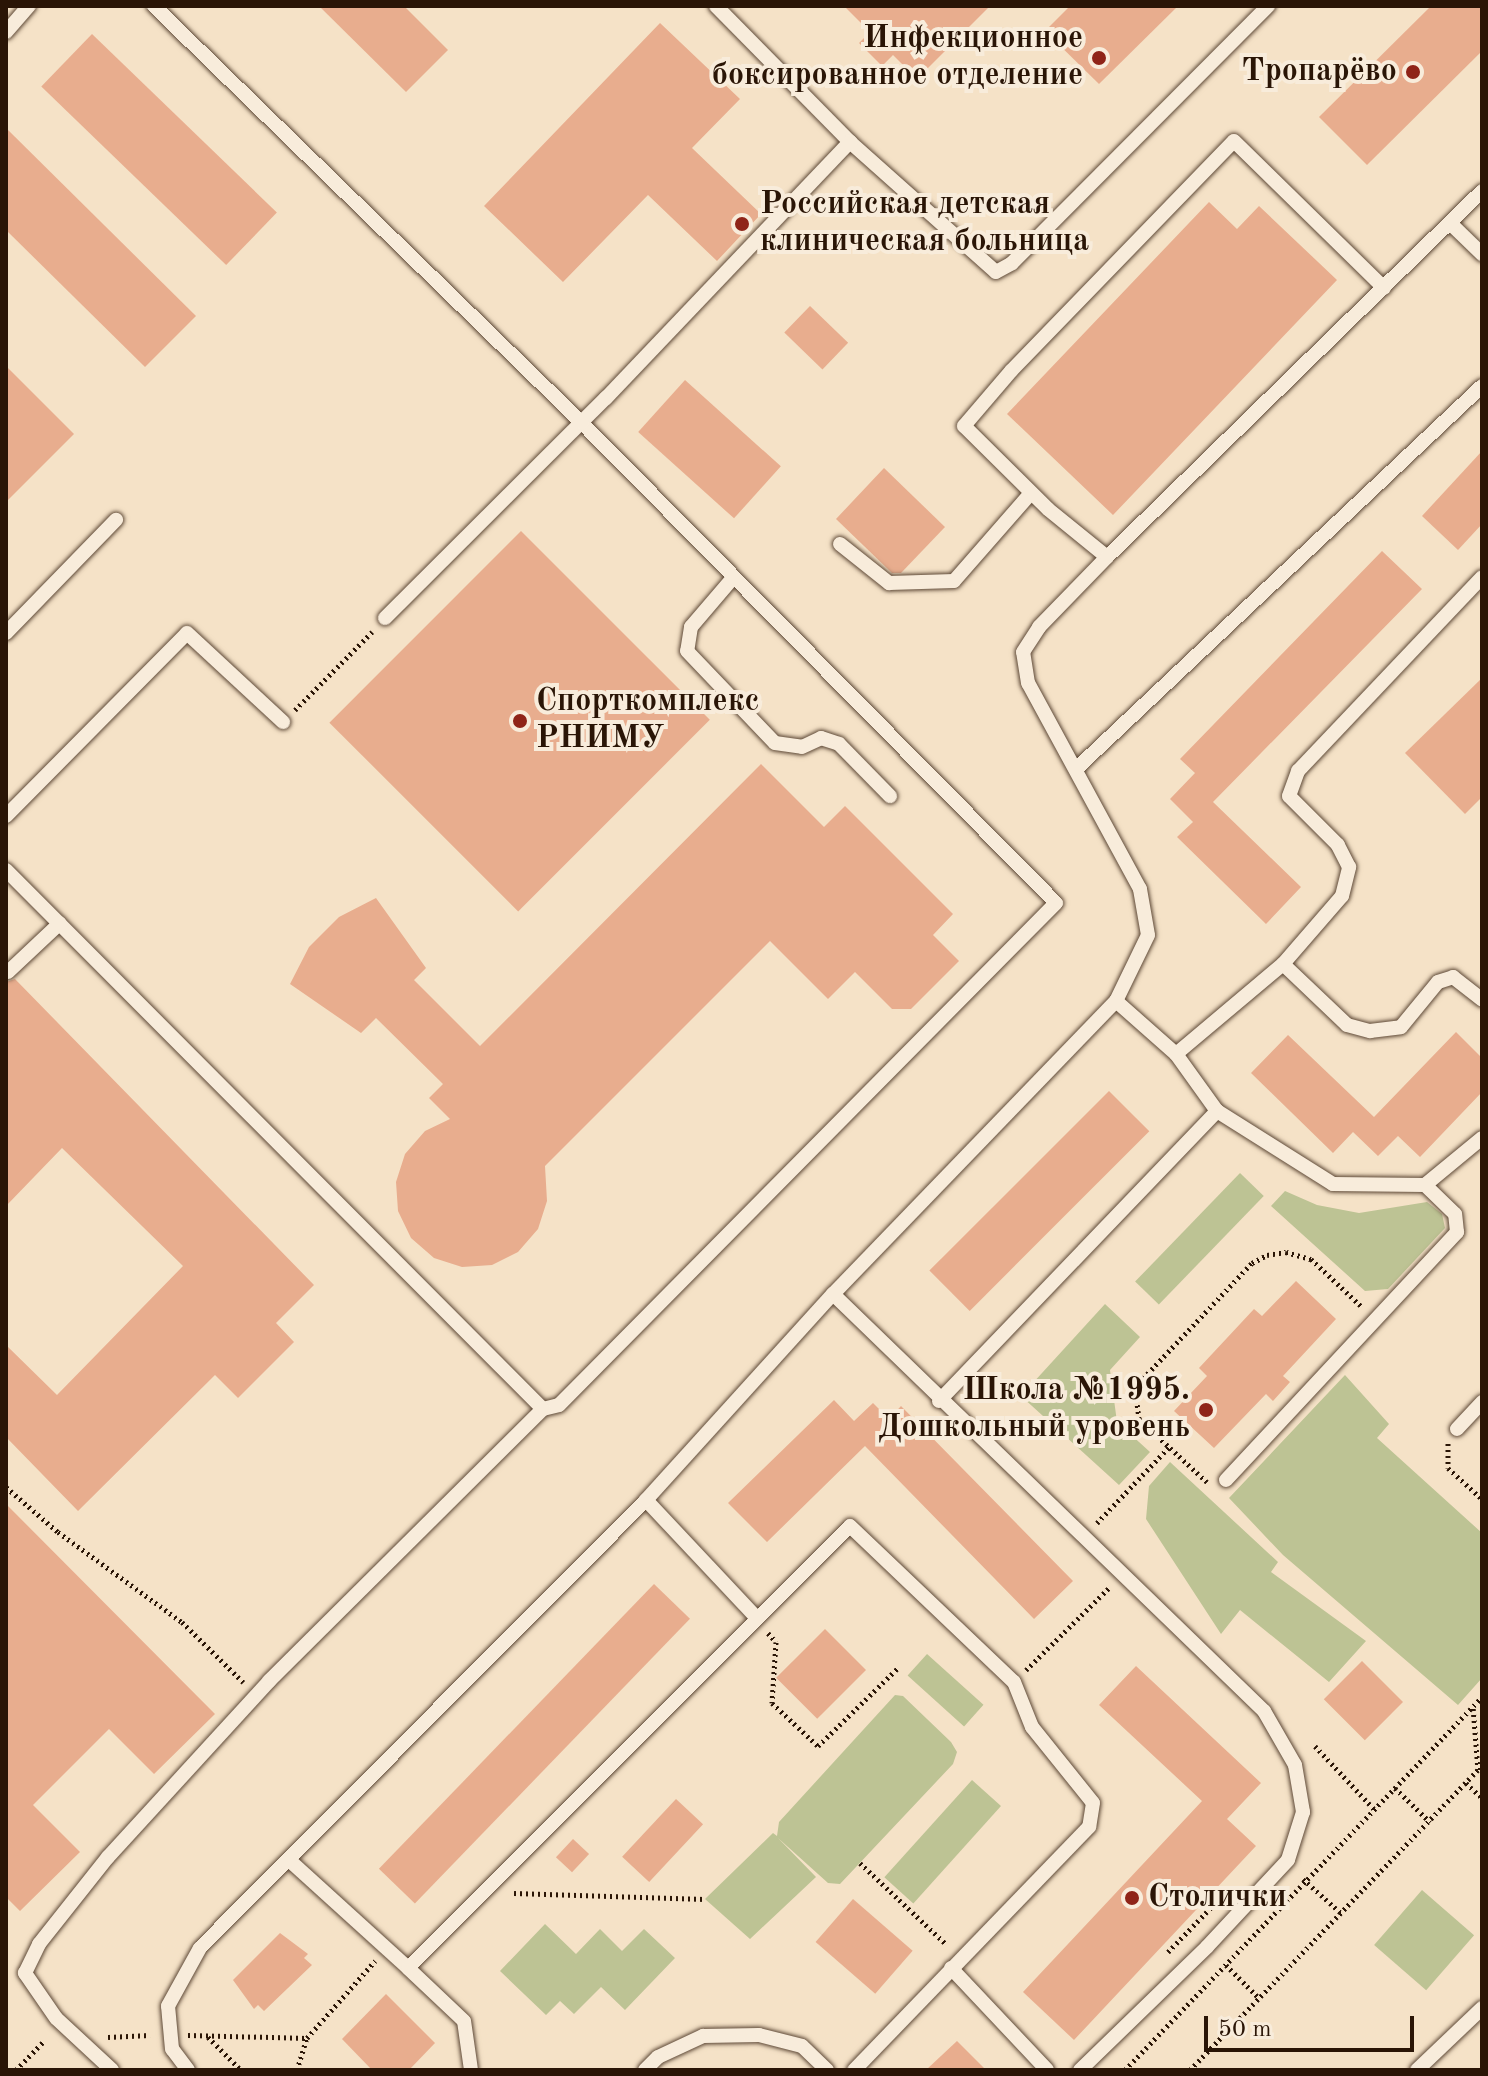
<!DOCTYPE html>
<meta charset="utf-8">
<style>
body{margin:0}
#map{position:relative;width:1488px;height:2076px;overflow:hidden;background:#f5e2c7;font-family:"Old Standard TT",serif}
div>[style]{position:absolute}
[style*='--x']{left:calc(var(--x)*1px);top:calc(var(--y)*1px);width:calc(var(--w)*1px);rotate:calc(var(--a)*1deg)}
.green>*{inset:0;background:#bdc394;transform-origin:0 0}
.building>*{inset:0;background:#e8ad8e;transform-origin:0 0}
.path>*{height:5px;margin-top:-2.5px;transform-origin:0;background:repeating-linear-gradient(90deg,#2a1506 0 2px,transparent 0 6px)}
.roads{filter:drop-shadow(0 0 2px #5d4836) drop-shadow(0 0 2px #5d4836)}
.lane>*{height:14px;margin:-7px;padding:0 7px;transform-origin:7px;border-radius:7px;background:#f8ecdb}
.dots>*{width:22px;height:22px;translate:-50% -50%;box-sizing:border-box;border:4px solid #f8ecdb;border-radius:50%}
span{translate:-50% -50%;white-space:nowrap;text-align:center;line-height:1.15;-webkit-text-stroke:8px #f8ecdb;paint-order:stroke}
.poi-label{font-size:32px;color:#2a1506;font-weight:700}
.right{translate:-100% -50%;text-align:right}
.left{translate:0 -50%;text-align:left}
.frame{position:absolute;inset:0;border:8px solid #2a1506;pointer-events:none}
.scale{position:absolute;left:1204px;top:2016px;width:210px;height:36px;box-sizing:border-box;border:4px solid #2a1506;border-top:0;padding-left:10px;font-size:24px;line-height:28px;white-space:nowrap;color:#2a1506;-webkit-text-stroke:6px #f8ecdb;paint-order:stroke}
</style>
<div id="map">
<div class="green">
<i style="left:1240px;top:1173px;width:33px;height:151px;rotate:44deg"></i>
<i style="clip-path:polygon(1285px 1191px,1317px 1205px,1359px 1213px,1427px 1202px,1442px 1214px,1445px 1228px,1388px 1289px,1365px 1291px,1271px 1206px)"></i>
<i style="clip-path:polygon(1105px 1304px,1140px 1337px,1110px 1370px,1117px 1422px,1150px 1452px,1119px 1485px,1021px 1396px)"></i>
<i style="clip-path:polygon(1345px 1375px,1389px 1424px,1377px 1438px,1482px 1533px,1482px 1678px,1458px 1705px,1283px 1555px,1229px 1498px)"></i>
<i style="clip-path:polygon(1170px 1462px,1278px 1562px,1271px 1572px,1366px 1641px,1329px 1682px,1240px 1610px,1221px 1634px,1146px 1519px,1149px 1486px)"></i>
<i style="left:927px;top:1654px;width:76px;height:29px;rotate:42deg"></i>
<i style="clip-path:polygon(895px 1695px,903px 1696px,951px 1742px,957px 1752px,953px 1764px,840px 1884px,828px 1883px,778px 1838px,816px 1877px,750px 1939px,705px 1899px,773px 1833px,777px 1836px,779px 1822px)"></i>
<i style="left:972px;top:1780px;width:39px;height:131px;rotate:42deg"></i>
<i style="left:1422px;top:1890px;width:69px;height:73px;rotate:41deg"></i>
<i style="clip-path:polygon(545px 1924px,576px 1954px,600px 1929px,622px 1951px,644px 1929px,675px 1958px,625px 2010px,601px 1987px,574px 2014px,560px 2001px,546px 2015px,500px 1971px)"></i>
</div>
<div class="building">
<i style="clip-path:polygon(319px 6px,404px 6px,448px 50px,406px 92px)"></i>
<i style="clip-path:polygon(844px 6px,990px 6px,917px 79px,893px 55px,882px 66px,859px 43px,870px 32px)"></i>
<i style="clip-path:polygon(1070px 6px,1178px 6px,1099px 84px,1045px 31px)"></i>
<i style="clip-path:polygon(1431px 6px,1482px 6px,1482px 51px,1367px 165px,1319px 117px)"></i>
<i style="clip-path:polygon(660px 23px,740px 99px,692px 148px,761px 214px,717px 261px,648px 195px,563px 282px,484px 206px)"></i>
<i style="left:92px;top:34px;width:257px;height:73px;rotate:44deg"></i>
<i style="clip-path:polygon(6px 128px,196px 316px,145px 367px,6px 230px)"></i>
<i style="clip-path:polygon(1209px 202px,1237px 229px,1259px 206px,1337px 280px,1113px 515px,1007px 414px)"></i>
<i style="left:810px;top:306px;width:53px;height:37px;rotate:44deg"></i>
<i style="clip-path:polygon(6px 366px,74px 434px,6px 502px)"></i>
<i style="left:685px;top:380px;width:129px;height:70px;rotate:42deg"></i>
<i style="clip-path:polygon(1482px 451px,1482px 524px,1458px 550px,1422px 516px)"></i>
<i style="clip-path:polygon(884px 468px,945px 527px,901px 573px,892px 573px,836px 519px)"></i>
<i style="left:521px;top:531px;width:267px;height:271px;rotate:45deg"></i>
<i style="clip-path:polygon(1382px 551px,1422px 589px,1213px 802px,1301px 887px,1266px 924px,1177px 837px,1193px 822px,1170px 799px,1195px 773px,1180px 759px)"></i>
<i style="clip-path:polygon(1482px 678px,1482px 797px,1465px 814px,1405px 753px)"></i>
<i style="clip-path:polygon(761px 764px,824px 827px,845px 806px,953px 914px,933px 935px,959px 961px,911px 1009px,892px 1009px,855px 972px,828px 999px,770px 941px,545px 1166px,547px 1201px,538px 1229px,518px 1252px,492px 1265px,462px 1267px,434px 1258px,411px 1238px,398px 1211px,396px 1182px,405px 1154px,425px 1131px,450px 1119px,429px 1098px,443px 1084px,376px 1018px,361px 1033px,290px 984px,309px 947px,339px 917px,376px 898px,426px 968px,414px 980px,480px 1046px)"></i>
<i style="clip-path:polygon(15px 979px,314px 1285px,276px 1323px,294px 1342px,238px 1398px,215px 1375px,78px 1511px,6px 1437px,6px 1345px,57px 1395px,183px 1266px,62px 1148px,6px 1206px,6px 982px)"></i>
<i style="clip-path:polygon(1456px 1032px,1482px 1058px,1482px 1092px,1420px 1157px,1398px 1136px,1378px 1156px,1353px 1132px,1333px 1153px,1251px 1073px,1288px 1035px,1374px 1117px)"></i>
<i style="left:1109px;top:1091px;width:57px;height:254px;rotate:45deg"></i>
<i style="clip-path:polygon(1296px 1281px,1336px 1319px,1283px 1376px,1290px 1382px,1273px 1401px,1266px 1394px,1214px 1448px,1174px 1411px,1207px 1376px,1199px 1368px,1254px 1309px,1262px 1316px)"></i>
<i style="clip-path:polygon(834px 1400px,854px 1421px,873px 1403px,889px 1419px,901px 1406px,1073px 1581px,1034px 1619px,865px 1446px,767px 1542px,728px 1503px)"></i>
<i style="clip-path:polygon(6px 1504px,215px 1714px,154px 1774px,109px 1729px,33px 1805px,80px 1852px,20px 1911px,6px 1897px)"></i>
<i style="left:654px;top:1584px;width:50px;height:396px;rotate:44deg"></i>
<i style="left:825px;top:1629px;width:58px;height:69px;rotate:45deg"></i>
<i style="left:1362px;top:1661px;width:58px;height:54px;rotate:45deg"></i>
<i style="clip-path:polygon(1136px 1666px,1261px 1783px,1227px 1819px,1256px 1846px,1074px 2040px,1023px 1992px,1202px 1801px,1099px 1705px)"></i>
<i style="left:676px;top:1799px;width:37px;height:79px;rotate:43deg"></i>
<i style="left:573px;top:1839px;width:22px;height:25px;rotate:43deg"></i>
<i style="left:853px;top:1899px;width:79px;height:57px;rotate:41deg"></i>
<i style="clip-path:polygon(280px 1933px,308px 1954px,304px 1958px,312px 1965px,264px 2011px,258px 2005px,254px 2009px,233px 1980px)"></i>
<i style="clip-path:polygon(386px 1994px,435px 2043px,409px 2070px,372px 2070px,342px 2039px)"></i>
<i style="clip-path:polygon(957px 2041px,986px 2070px,926px 2070px)"></i>
</div>
<div class="path">
<i style="--x:295;--y:710;--w:110;--a:-45.4"></i>
<i style="--x:1448;--y:1443;--w:25;--a:90"></i>
<i style="--x:1448;--y:1468;--w:46;--a:42.4"></i>
<i style="--x:1207;--y:1482;--w:93;--a:-137.2"></i>
<i style="--x:1139;--y:1419;--w:32;--a:-97"></i>
<i style="--x:1135;--y:1387;--w:170;--a:-46.7"></i>
<i style="--x:1252;--y:1263;--w:17;--a:-28"></i>
<i style="--x:1267;--y:1255;--w:19;--a:-9"></i>
<i style="--x:1286;--y:1252;--w:26;--a:16"></i>
<i style="--x:1311;--y:1259;--w:69;--a:43.2"></i>
<i style="--x:6;--y:1487;--w:69;--a:40.9"></i>
<i style="--x:58;--y:1532;--w:153;--a:36"></i>
<i style="--x:182;--y:1622;--w:86;--a:44.5"></i>
<i style="--x:1097;--y:1523;--w:105;--a:-46.5"></i>
<i style="--x:768;--y:1633;--w:12;--a:48"></i>
<i style="--x:776;--y:1642;--w:61;--a:93.8"></i>
<i style="--x:772;--y:1703;--w:63;--a:43.1"></i>
<i style="--x:818;--y:1746;--w:113;--a:-44.3"></i>
<i style="--x:1026;--y:1670;--w:118;--a:-44.7"></i>
<i style="--x:1315;--y:1746;--w:86;--a:46.9"></i>
<i style="--x:1466;--y:1783;--w:22;--a:43"></i>
<i style="--x:1395;--y:1788;--w:49;--a:44.2"></i>
<i style="--x:860;--y:1863;--w:120;--a:43.3"></i>
<i style="--x:1303;--y:1879;--w:51;--a:41.8"></i>
<i style="--x:514;--y:1893;--w:191;--a:1.8"></i>
<i style="--x:1168;--y:1952;--w:82;--a:-46"></i>
<i style="--x:1226;--y:1965;--w:47;--a:45"></i>
<i style="--x:188;--y:2035;--w:119;--a:1.4"></i>
<i style="--x:108;--y:2037;--w:42;--a:-2.7"></i>
<i style="--x:208;--y:2037;--w:47;--a:45"></i>
<i style="--x:16;--y:2070;--w:39;--a:-46"></i>
<i style="--x:297;--y:2070;--w:34;--a:-73"></i>
<i style="--x:307;--y:2038;--w:103;--a:-48.6"></i>
<i style="--x:1125;--y:2070;--w:516;--a:-46.26"></i>
<i style="--x:1190;--y:2070;--w:416;--a:-46.2"></i>
<i style="--x:1478;--y:1770;--w:63;--a:-94.5"></i>
</div>
<div class="roads">
<div class="lane">
<i style="--x:716;--y:6;--w:191;--a:45.4"></i>
<i style="--x:850;--y:142;--w:195;--a:41.7"></i>
<i style="--x:996;--y:272;--w:18;--a:-29"></i>
<i style="--x:1012;--y:263;--w:363;--a:-45.1"></i>
<i style="--x:6;--y:32;--w:35;--a:-49"></i>
<i style="--x:1450;--y:223;--w:45;--a:44.1"></i>
<i style="--x:840;--y:544;--w:63;--a:38.5"></i>
<i style="--x:889;--y:583;--w:65;--a:-1.8"></i>
<i style="--x:954;--y:581;--w:117;--a:-48.8"></i>
<i style="--x:1107;--y:557;--w:76;--a:-140.9"></i>
<i style="--x:1048;--y:509;--w:118;--a:-135.3"></i>
<i style="--x:964;--y:426;--w:72;--a:-49.5"></i>
<i style="--x:1011;--y:371;--w:320;--a:-45.9"></i>
<i style="--x:1234;--y:141;--w:210;--a:44.4"></i>
<i style="--x:732;--y:579;--w:63;--a:130.5"></i>
<i style="--x:691;--y:627;--w:24;--a:99"></i>
<i style="--x:687;--y:651;--w:127;--a:46.3"></i>
<i style="--x:775;--y:743;--w:27;--a:8"></i>
<i style="--x:802;--y:747;--w:21;--a:-25"></i>
<i style="--x:821;--y:738;--w:19;--a:18"></i>
<i style="--x:839;--y:744;--w:73;--a:45.6"></i>
<i style="--x:385;--y:618;--w:312;--a:-44.9"></i>
<i style="--x:606;--y:398;--w:354;--a:-46.4"></i>
<i style="--x:6;--y:633;--w:158;--a:-45.8"></i>
<i style="--x:1076;--y:769;--w:558;--a:-43.33"></i>
<i style="--x:6;--y:816;--w:257;--a:-45.3"></i>
<i style="--x:187;--y:633;--w:131;--a:42.8"></i>
<i style="--x:6;--y:870;--w:761;--a:45.11"></i>
<i style="--x:543;--y:1409;--w:16;--a:-14"></i>
<i style="--x:559;--y:1405;--w:706;--a:-45.29"></i>
<i style="--x:1056;--y:903;--w:675;--a:-134.64"></i>
<i style="--x:582;--y:423;--w:598;--a:-135.75"></i>
<i style="--x:1283;--y:964;--w:88;--a:43.6"></i>
<i style="--x:1347;--y:1025;--w:24;--a:15"></i>
<i style="--x:1370;--y:1031;--w:31;--a:-7"></i>
<i style="--x:1401;--y:1027;--w:58;--a:-50.6"></i>
<i style="--x:1438;--y:982;--w:16;--a:-18"></i>
<i style="--x:1453;--y:977;--w:37;--a:38"></i>
<i style="--x:8;--y:972;--w:71;--a:-43.3"></i>
<i style="--x:1116;--y:1001;--w:80;--a:41.5"></i>
<i style="--x:1176;--y:1054;--w:70;--a:54.3"></i>
<i style="--x:1217;--y:1111;--w:137;--a:32.2"></i>
<i style="--x:1333;--y:1184;--w:92;--a:0.6"></i>
<i style="--x:1425;--y:1185;--w:74;--a:-39.5"></i>
<i style="--x:1176;--y:1054;--w:140;--a:-40.1"></i>
<i style="--x:1283;--y:964;--w:90;--a:-49.1"></i>
<i style="--x:1342;--y:896;--w:30;--a:-76"></i>
<i style="--x:1349;--y:867;--w:25;--a:-117"></i>
<i style="--x:1338;--y:845;--w:69;--a:-135"></i>
<i style="--x:1289;--y:796;--w:27;--a:-70"></i>
<i style="--x:1298;--y:771;--w:267;--a:-46.5"></i>
<i style="--x:833;--y:1294;--w:600;--a:44.05"></i>
<i style="--x:1264;--y:1711;--w:62;--a:60.1"></i>
<i style="--x:1295;--y:1765;--w:48;--a:80.3"></i>
<i style="--x:1303;--y:1812;--w:50;--a:107.4"></i>
<i style="--x:1288;--y:1860;--w:119;--a:133"></i>
<i style="--x:1207;--y:1947;--w:177;--a:135.9"></i>
<i style="--x:939;--y:1401;--w:402;--a:-46.2"></i>
<i style="--x:1457;--y:1429;--w:37;--a:-47"></i>
<i style="--x:1226;--y:1480;--w:339;--a:-47"></i>
<i style="--x:1457;--y:1232;--w:18;--a:-96"></i>
<i style="--x:1455;--y:1214;--w:42;--a:-136"></i>
<i style="--x:646;--y:1500;--w:159;--a:46.8"></i>
<i style="--x:289;--y:1860;--w:161;--a:42.2"></i>
<i style="--x:951;--y:1968;--w:140;--a:46.7"></i>
<i style="--x:112;--y:2070;--w:76;--a:-137.1"></i>
<i style="--x:56;--y:2018;--w:55;--a:-124.6"></i>
<i style="--x:25;--y:1973;--w:32;--a:-64"></i>
<i style="--x:39;--y:1944;--w:111;--a:-51.6"></i>
<i style="--x:108;--y:1857;--w:239;--a:-47.5"></i>
<i style="--x:269;--y:1681;--w:386;--a:-44.8"></i>
<i style="--x:188;--y:2070;--w:26;--a:-127"></i>
<i style="--x:172;--y:2049;--w:43;--a:-95.3"></i>
<i style="--x:168;--y:2006;--w:66;--a:-61.1"></i>
<i style="--x:200;--y:1948;--w:632;--a:-45.13"></i>
<i style="--x:646;--y:1500;--w:278;--a:-47.8"></i>
<i style="--x:833;--y:1294;--w:407;--a:-46"></i>
<i style="--x:1116;--y:1001;--w:73;--a:-64.1"></i>
<i style="--x:1148;--y:935;--w:47;--a:-99.9"></i>
<i style="--x:1140;--y:889;--w:234;--a:-118.5"></i>
<i style="--x:1028;--y:683;--w:31;--a:-99"></i>
<i style="--x:1023;--y:652;--w:30;--a:-57"></i>
<i style="--x:1039;--y:627;--w:98;--a:-45.8"></i>
<i style="--x:1107;--y:557;--w:524;--a:-44.3"></i>
<i style="--x:471;--y:2070;--w:49;--a:-98.1"></i>
<i style="--x:464;--y:2021;--w:77;--a:-136.6"></i>
<i style="--x:408;--y:1968;--w:625;--a:-45"></i>
<i style="--x:850;--y:1526;--w:226;--a:43.6"></i>
<i style="--x:1014;--y:1682;--w:48;--a:68.2"></i>
<i style="--x:1032;--y:1727;--w:97;--a:51.2"></i>
<i style="--x:1093;--y:1803;--w:24;--a:99"></i>
<i style="--x:1089;--y:1827;--w:338;--a:134"></i>
<i style="--x:645;--y:2070;--w:18;--a:-45"></i>
<i style="--x:658;--y:2057;--w:50;--a:-25"></i>
<i style="--x:703;--y:2036;--w:56;--a:-1"></i>
<i style="--x:759;--y:2035;--w:44;--a:14.3"></i>
<i style="--x:802;--y:2046;--w:35;--a:44"></i>
<i style="--x:1417;--y:2070;--w:90;--a:-43.6"></i>
</div>
</div>
<div class="dots">
<i style="left:1099px;top:58px;background:#8f2418"></i>
<i style="left:1413px;top:72px;background:#8f2418"></i>
<i style="left:742px;top:224px;background:#8f2418"></i>
<i style="left:520px;top:721px;background:#8f2418"></i>
<i style="left:1206px;top:1410px;background:#8f2418"></i>
<i style="left:1132px;top:1898px;background:#8f2418"></i>
</div>
<div class="poi-label">
<span class="right" style="left:1083px;top:58px">Инфекционное<br>боксированное отделение</span>
<span class="right" style="left:1397px;top:72px">Тропарёво</span>
<span class="left" style="left:760px;top:224px">Российская детская<br>клиническая больница</span>
<span class="left" style="left:536px;top:721px">Спорткомплекс<br>РНИМУ</span>
<span class="right" style="left:1190px;top:1410px">Школа №1995.<br>Дошкольный уровень</span>
<span class="left" style="left:1148px;top:1898px">Столички</span>
</div>
<div class="frame"></div>
<div class="scale">50 m</div>
</div>
